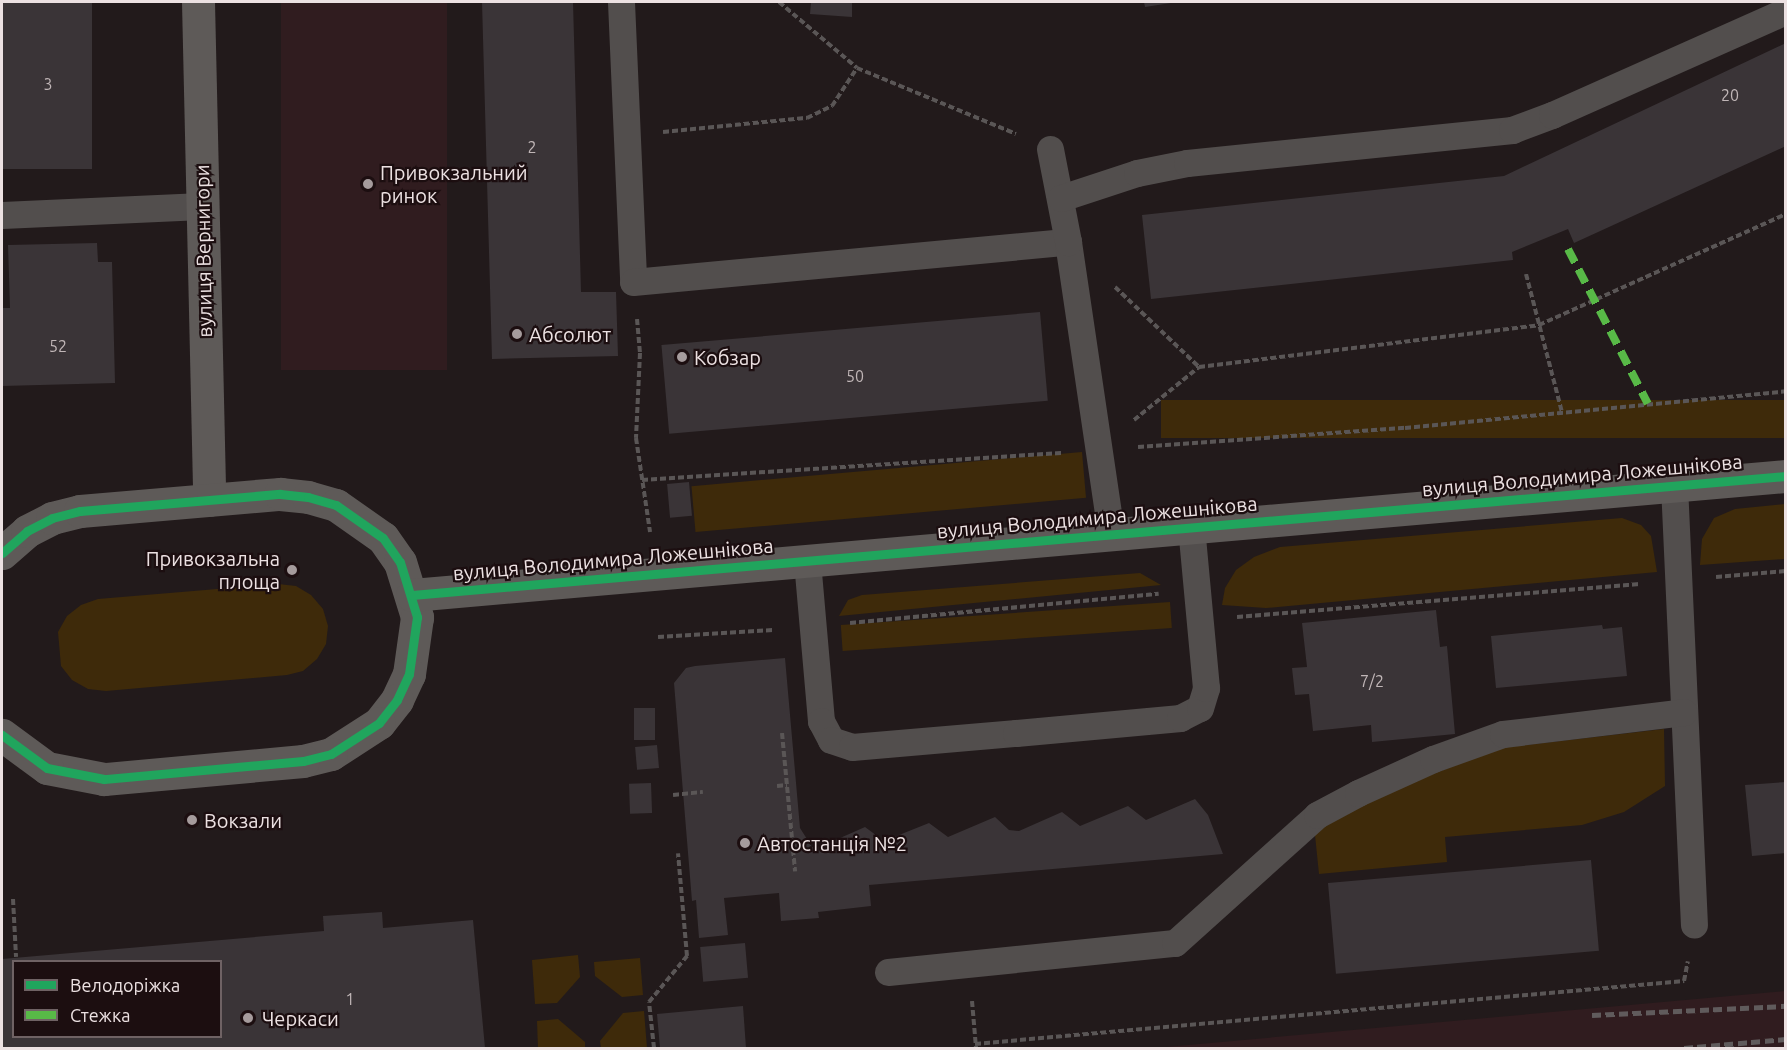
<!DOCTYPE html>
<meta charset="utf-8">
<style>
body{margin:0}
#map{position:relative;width:1787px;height:1050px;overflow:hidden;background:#221a1b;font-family:Ubuntu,sans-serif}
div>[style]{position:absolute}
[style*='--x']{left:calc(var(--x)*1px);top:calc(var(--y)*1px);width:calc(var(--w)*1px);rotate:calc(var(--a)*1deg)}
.built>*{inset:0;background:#301c1f;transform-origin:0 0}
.green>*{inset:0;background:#3e2a0a;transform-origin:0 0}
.building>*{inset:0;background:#3a3437;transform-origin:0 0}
.path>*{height:4px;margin-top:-2px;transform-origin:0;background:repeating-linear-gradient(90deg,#5a5656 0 6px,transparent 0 9px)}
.lane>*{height:27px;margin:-13.5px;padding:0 13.5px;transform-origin:13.5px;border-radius:13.5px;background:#524e4d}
.secondary>*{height:33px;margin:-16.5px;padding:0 16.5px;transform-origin:16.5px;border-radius:16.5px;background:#5e5a58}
.rail>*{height:4.5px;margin-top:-2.25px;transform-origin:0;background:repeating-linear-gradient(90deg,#605b5c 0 9px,transparent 0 13.5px)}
.quiet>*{height:8px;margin-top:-4px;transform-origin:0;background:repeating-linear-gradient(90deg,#58b947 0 15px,transparent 0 23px)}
.cycleway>*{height:9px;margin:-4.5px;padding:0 4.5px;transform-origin:4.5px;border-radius:4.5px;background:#20a55d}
.dots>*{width:16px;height:16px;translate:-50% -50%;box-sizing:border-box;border:3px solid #1c0e10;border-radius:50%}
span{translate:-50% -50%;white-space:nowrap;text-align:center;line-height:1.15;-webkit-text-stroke:4.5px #1c0e10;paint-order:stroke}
.number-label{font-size:16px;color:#c0b6b7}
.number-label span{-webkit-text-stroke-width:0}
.poi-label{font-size:20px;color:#ece1e2}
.left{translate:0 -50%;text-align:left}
.right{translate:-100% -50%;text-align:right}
.street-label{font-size:20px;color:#ece1e2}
.frame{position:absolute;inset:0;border:3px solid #ece1e2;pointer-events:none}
.legend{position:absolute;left:12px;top:960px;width:210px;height:78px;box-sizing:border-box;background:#1c0e10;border:2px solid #6f6264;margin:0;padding:8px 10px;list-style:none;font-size:18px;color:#ece1e2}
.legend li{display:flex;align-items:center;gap:12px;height:30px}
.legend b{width:30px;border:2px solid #6f6264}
</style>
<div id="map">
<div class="built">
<i style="left:281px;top:2px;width:166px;height:368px"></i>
<i style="clip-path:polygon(1785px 991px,1785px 1048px,1155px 1048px)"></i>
</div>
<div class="green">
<i style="left:1785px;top:400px;width:38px;height:624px;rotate:90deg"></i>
<i style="left:1082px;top:452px;width:46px;height:392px;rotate:85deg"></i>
<i style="clip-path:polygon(1785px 504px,1785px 559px,1700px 565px,1702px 539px,1714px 518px,1735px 509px)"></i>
<i style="clip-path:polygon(1622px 518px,1641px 525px,1651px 536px,1657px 572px,1266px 608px,1222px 605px,1225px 588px,1236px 570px,1254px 557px,1280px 547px)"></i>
<i style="clip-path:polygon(1140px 573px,1161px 585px,839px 616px,848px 600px,862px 595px)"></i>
<i style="clip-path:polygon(278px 584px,296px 586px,311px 595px,323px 609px,328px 626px,326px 644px,317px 659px,303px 671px,287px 675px,106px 691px,88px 689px,72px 680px,61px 666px,58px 632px,67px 616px,81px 605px,98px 599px)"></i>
<i style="left:1170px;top:602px;width:26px;height:330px;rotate:86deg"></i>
<i style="clip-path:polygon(1664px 729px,1665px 786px,1624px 812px,1582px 825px,1445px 837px,1447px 862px,1319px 874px,1315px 835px,1323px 824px,1415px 781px,1500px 748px)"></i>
<i style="clip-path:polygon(578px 955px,580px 977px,557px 1003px,535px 1004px,532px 960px)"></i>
<i style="clip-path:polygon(640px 958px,643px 995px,622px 997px,595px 976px,594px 962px)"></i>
<i style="clip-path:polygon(644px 1011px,647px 1048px,601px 1048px,600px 1041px,623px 1013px)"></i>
<i style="clip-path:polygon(558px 1019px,585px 1042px,585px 1048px,538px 1048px,537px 1021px)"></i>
</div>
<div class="building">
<i style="left:2px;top:2px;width:90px;height:167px"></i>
<i style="clip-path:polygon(482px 2px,573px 2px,581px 292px,616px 292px,618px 356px,492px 359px)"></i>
<i style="clip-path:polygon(811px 2px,852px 2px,852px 17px,810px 14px)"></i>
<i style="clip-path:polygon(1144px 2px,1171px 2px,1171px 3px,1145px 7px)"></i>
<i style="clip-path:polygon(1786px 43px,1786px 146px,1574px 243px,1568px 229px,1512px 252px,1513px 260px,1151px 299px,1142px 215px,1504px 176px)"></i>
<i style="clip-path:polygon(97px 243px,98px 262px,112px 262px,115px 383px,2px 386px,2px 308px,10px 308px,8px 245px)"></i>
<i style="left:1040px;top:312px;width:89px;height:380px;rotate:85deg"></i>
<i style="left:689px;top:482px;width:34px;height:22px;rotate:85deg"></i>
<i style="clip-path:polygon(1436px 610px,1440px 647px,1447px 646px,1455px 734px,1372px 742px,1371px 725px,1313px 731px,1309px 694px,1295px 695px,1292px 668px,1307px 667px,1302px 623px)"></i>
<i style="clip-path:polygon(1602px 625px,1603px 629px,1622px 627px,1627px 676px,1496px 688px,1491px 636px)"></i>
<i style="clip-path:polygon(785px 658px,800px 828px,812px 847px,822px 846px,865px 827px,884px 841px,929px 823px,948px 837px,995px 817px,1009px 830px,1019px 831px,1062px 812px,1080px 826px,1128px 806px,1146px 820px,1195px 799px,1208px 815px,1223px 854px,869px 885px,871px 906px,818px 912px,819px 918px,781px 921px,779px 893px,724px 898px,728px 935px,699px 938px,696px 900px,692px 901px,674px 683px,686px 668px,695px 666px)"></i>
<i style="left:634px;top:708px;width:21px;height:32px"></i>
<i style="left:657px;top:745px;width:23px;height:22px;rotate:85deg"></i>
<i style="clip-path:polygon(1786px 782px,1786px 853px,1752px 856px,1745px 785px)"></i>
<i style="left:651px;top:783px;width:30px;height:22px;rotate:88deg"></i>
<i style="left:1591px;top:860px;width:91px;height:264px;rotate:85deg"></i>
<i style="clip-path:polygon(evenodd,382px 912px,383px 928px,473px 920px,485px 1048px,2px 1048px,2px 959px,324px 931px,323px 916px,382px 912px,14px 962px,220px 962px,220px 1036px,14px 1036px,14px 962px)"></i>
<i style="left:745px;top:943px;width:35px;height:45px;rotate:85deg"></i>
<i style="clip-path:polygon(743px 1006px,746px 1048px,660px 1048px,657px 1014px)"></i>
</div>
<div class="path">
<i style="--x:779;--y:2;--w:102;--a:40.2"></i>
<i style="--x:857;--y:68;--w:172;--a:22.5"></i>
<i style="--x:663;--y:132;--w:145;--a:-5.6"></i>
<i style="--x:807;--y:118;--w:28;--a:-26"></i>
<i style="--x:832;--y:106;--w:45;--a:-56.7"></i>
<i style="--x:1526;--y:274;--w:143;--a:75.4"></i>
<i style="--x:1115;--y:287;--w:116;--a:43.6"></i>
<i style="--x:637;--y:319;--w:34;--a:85"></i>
<i style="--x:640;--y:353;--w:85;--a:92.7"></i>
<i style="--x:636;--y:438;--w:95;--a:81.5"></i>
<i style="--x:1134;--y:420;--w:84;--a:-39.2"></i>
<i style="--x:1199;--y:367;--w:343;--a:-7"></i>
<i style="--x:1539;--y:325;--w:271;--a:-24.2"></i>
<i style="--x:1138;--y:447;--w:268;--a:-4.1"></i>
<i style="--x:1405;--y:428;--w:383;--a:-5.5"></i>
<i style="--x:642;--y:480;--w:420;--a:-3.7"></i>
<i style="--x:1716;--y:577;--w:70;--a:-4.9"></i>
<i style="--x:1237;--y:617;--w:404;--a:-4.7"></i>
<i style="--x:850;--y:623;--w:310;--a:-5.4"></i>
<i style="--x:658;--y:637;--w:115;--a:-3.5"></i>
<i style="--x:782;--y:733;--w:139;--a:84.6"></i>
<i style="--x:777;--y:786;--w:10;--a:-6"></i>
<i style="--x:673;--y:795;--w:30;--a:-6"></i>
<i style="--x:13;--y:899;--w:58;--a:87"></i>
<i style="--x:972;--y:1001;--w:47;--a:85.1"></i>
<i style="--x:975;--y:1044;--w:712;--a:-5.08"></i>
<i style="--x:1684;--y:981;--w:20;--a:-79"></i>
<i style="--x:654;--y:1048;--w:46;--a:-96.2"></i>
<i style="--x:649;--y:1002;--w:60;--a:-50.4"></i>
<i style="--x:687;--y:956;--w:103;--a:-95"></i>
</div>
<div class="lane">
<i style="--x:621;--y:2;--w:280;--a:87.5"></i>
<i style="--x:633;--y:282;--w:437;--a:-5.3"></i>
<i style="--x:1068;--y:242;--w:295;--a:81.6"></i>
<i style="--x:1050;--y:149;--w:95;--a:79"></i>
<i style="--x:1061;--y:198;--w:80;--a:-18.2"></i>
<i style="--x:1137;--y:173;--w:51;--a:-11.3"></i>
<i style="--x:1187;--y:163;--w:327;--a:-5.8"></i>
<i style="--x:1512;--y:130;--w:43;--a:-20.6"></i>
<i style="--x:1552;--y:115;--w:256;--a:-24"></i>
<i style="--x:2;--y:215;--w:200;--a:-2.6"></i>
<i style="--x:1674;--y:485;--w:440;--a:87.4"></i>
<i style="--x:807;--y:561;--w:161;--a:85"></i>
<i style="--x:821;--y:721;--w:21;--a:62"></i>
<i style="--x:831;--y:740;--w:22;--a:18"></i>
<i style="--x:852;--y:747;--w:165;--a:-4.9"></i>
<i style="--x:1016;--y:733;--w:165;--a:-5.2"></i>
<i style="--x:1180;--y:718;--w:22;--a:-27"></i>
<i style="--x:1200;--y:708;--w:21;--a:-73"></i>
<i style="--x:1206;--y:688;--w:162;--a:-95.3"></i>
<i style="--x:888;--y:972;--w:288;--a:-5.8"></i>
<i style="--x:1175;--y:943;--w:191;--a:-42"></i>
<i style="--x:1317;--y:815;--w:47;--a:-28.2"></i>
<i style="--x:1358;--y:793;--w:82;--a:-24.4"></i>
<i style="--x:1433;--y:759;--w:74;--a:-19.7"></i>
<i style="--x:1503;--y:734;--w:182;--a:-6.9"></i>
</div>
<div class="secondary">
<i style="--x:198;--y:2;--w:498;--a:88.7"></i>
<i style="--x:2;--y:553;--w:33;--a:-41"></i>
<i style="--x:27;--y:531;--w:28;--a:-27"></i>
<i style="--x:52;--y:518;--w:29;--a:-14"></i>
<i style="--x:80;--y:511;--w:201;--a:-4.9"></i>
<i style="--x:280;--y:494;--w:28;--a:6"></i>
<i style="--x:308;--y:497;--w:29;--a:16"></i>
<i style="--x:336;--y:505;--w:57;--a:35.1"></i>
<i style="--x:383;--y:538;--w:29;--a:55"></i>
<i style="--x:400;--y:562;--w:58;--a:72.8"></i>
<i style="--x:417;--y:617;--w:58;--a:98"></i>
<i style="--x:409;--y:674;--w:29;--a:115"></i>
<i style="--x:397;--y:700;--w:29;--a:128"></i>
<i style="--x:379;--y:723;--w:57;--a:147.1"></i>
<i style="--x:331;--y:754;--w:29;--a:166"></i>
<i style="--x:303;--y:761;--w:200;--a:174.8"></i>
<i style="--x:104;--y:779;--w:58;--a:-169.1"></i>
<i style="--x:47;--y:768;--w:56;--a:-143.7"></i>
<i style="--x:412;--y:595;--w:1379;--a:-4.95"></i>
</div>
<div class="rail">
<i style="--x:1592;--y:1015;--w:194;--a:-2.7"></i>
<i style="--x:1684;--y:1048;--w:102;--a:-5"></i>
</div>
<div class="quiet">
<i style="--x:1568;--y:249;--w:174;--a:62.7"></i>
</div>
<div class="cycleway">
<i style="--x:2;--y:553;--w:33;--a:-41"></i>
<i style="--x:27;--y:531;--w:28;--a:-27"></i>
<i style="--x:52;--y:518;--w:29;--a:-14"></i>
<i style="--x:80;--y:511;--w:201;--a:-4.9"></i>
<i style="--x:280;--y:494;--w:28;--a:6"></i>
<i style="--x:308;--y:497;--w:29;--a:16"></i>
<i style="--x:336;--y:505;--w:57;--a:35.1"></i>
<i style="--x:383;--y:538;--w:29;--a:55"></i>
<i style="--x:400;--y:562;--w:58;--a:72.8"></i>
<i style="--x:417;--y:617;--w:58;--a:98"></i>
<i style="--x:409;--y:674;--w:29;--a:115"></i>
<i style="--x:397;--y:700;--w:29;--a:128"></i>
<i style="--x:379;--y:723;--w:57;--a:147.1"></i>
<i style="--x:331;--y:754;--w:29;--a:166"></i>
<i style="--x:303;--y:761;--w:200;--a:174.8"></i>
<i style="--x:104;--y:779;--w:58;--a:-169.1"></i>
<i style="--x:47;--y:768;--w:56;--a:-143.7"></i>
<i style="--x:412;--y:595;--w:1379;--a:-4.95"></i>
</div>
<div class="dots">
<i style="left:368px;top:184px;background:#a59b9c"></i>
<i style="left:517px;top:334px;background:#a59b9c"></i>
<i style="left:682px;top:357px;background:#a59b9c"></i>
<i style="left:292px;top:570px;background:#a59b9c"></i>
<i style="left:192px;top:820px;background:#a59b9c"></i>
<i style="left:745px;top:843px;background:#a59b9c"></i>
<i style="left:248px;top:1018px;background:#a59b9c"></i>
</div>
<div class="number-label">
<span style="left:48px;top:84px">3</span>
<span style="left:1730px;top:95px">20</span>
<span style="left:532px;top:147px">2</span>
<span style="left:58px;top:346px">52</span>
<span style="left:855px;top:376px">50</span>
<span style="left:1372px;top:681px">7/2</span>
<span style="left:350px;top:999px">1</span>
</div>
<div class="poi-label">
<span class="left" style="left:380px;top:184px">Привокзальний<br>ринок</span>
<span class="left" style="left:529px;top:334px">Абсолют</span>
<span class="left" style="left:694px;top:357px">Кобзар</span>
<span class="right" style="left:280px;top:570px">Привокзальна<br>площа</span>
<span class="left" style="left:204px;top:820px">Вокзали</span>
<span class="left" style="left:757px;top:843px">Автостанція №2</span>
<span class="left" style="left:262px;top:1018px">Черкаси</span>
</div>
<div class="street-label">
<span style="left:203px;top:251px;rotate:-91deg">вулиця Вернигори</span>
<span style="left:1582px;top:475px;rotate:-5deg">вулиця Володимира Ложешнікова</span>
<span style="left:1097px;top:517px;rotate:-5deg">вулиця Володимира Ложешнікова</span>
<span style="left:613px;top:559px;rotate:-5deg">вулиця Володимира Ложешнікова</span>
</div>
<div class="frame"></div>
<ul class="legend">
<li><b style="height:8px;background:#20a55d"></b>Велодоріжка</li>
<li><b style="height:8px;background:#58b947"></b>Стежка</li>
</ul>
</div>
